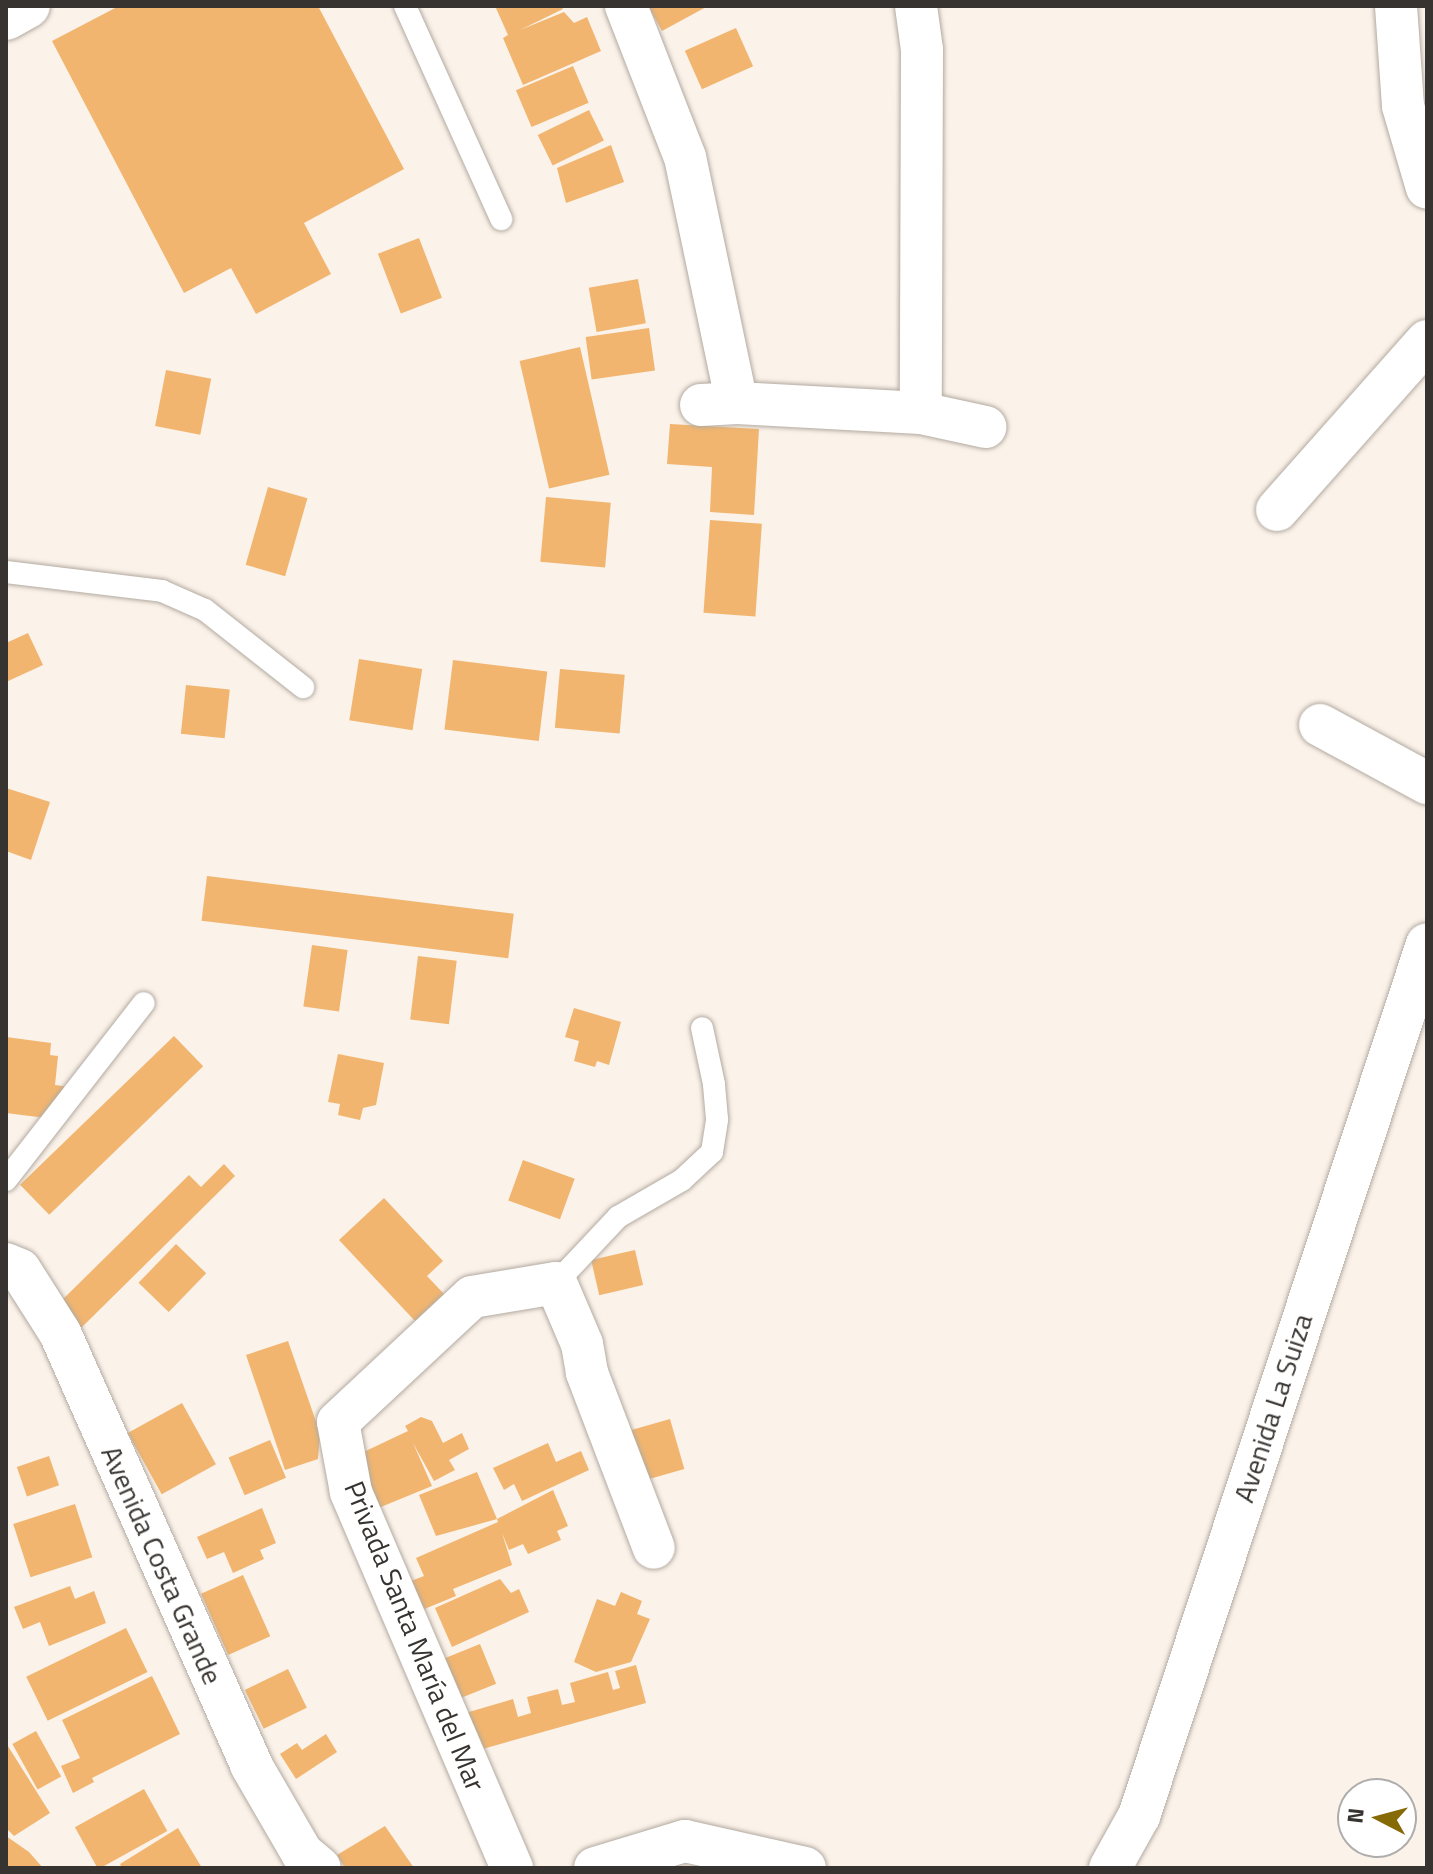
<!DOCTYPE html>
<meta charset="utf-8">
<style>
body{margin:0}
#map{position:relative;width:1433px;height:1874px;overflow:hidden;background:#fbf2e9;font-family:"Titillium Web",sans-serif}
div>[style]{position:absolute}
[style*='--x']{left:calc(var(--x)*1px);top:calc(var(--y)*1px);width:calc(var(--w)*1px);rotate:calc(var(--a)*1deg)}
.building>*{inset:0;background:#f1b56f;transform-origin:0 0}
.roads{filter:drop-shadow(0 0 2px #b2aaa1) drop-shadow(0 0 2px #b2aaa1)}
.service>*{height:22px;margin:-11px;padding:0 11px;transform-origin:11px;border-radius:11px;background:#fff}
.minor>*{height:42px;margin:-21px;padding:0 21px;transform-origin:21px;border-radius:21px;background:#fff}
.primary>*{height:44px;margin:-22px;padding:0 22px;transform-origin:22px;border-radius:22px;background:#fff}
span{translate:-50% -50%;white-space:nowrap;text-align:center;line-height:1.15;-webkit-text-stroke:6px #fff;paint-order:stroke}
.street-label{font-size:28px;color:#373330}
.frame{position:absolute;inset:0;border:8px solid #373330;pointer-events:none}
.north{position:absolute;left:1337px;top:1778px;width:80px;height:80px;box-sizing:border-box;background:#fff;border:2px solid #afadac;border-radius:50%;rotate:276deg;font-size:22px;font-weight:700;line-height:32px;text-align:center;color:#373330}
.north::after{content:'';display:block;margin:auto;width:28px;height:36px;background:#866a06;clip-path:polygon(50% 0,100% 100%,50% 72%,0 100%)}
</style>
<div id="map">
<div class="building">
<i style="clip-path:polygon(119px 6px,318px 6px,404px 169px,304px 223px,331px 274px,256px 314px,231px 268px,184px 293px,52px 41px)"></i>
<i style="clip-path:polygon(495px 6px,561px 6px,563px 9px,520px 30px,564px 12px,574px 23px,587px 17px,601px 51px,523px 85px,503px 38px,508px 35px)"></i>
<i style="clip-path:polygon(648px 6px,708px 6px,662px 31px)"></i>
<i style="left:736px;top:28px;width:42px;height:56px;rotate:66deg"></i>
<i style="left:573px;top:66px;width:40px;height:62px;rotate:67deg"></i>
<i style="left:589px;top:110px;width:34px;height:57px;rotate:64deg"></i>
<i style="clip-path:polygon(611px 145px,624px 182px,566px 203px,557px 168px)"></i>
<i style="left:419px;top:238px;width:64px;height:44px;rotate:69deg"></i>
<i style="left:638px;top:279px;width:45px;height:50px;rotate:80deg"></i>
<i style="left:649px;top:328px;width:43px;height:64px;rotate:82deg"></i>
<i style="left:580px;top:347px;width:131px;height:62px;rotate:77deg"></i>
<i style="left:166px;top:370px;width:46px;height:57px;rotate:11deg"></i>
<i style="clip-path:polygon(670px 424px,759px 429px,754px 515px,710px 512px,712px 467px,667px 464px)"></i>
<i style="left:268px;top:487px;width:41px;height:81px;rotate:16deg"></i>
<i style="left:546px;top:497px;width:65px;height:65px;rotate:5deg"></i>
<i style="left:710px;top:520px;width:52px;height:93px;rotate:4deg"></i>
<i style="clip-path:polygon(28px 633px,43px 665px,6px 682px,6px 643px)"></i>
<i style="left:359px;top:659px;width:64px;height:62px;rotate:9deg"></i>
<i style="left:453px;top:660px;width:95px;height:70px;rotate:7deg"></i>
<i style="left:560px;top:669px;width:65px;height:59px;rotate:5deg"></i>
<i style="left:186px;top:685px;width:44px;height:49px;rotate:6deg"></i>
<i style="clip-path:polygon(6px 788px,50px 802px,31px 860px,6px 851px)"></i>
<i style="left:207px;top:876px;width:309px;height:45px;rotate:7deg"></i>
<i style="left:312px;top:945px;width:36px;height:62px;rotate:8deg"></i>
<i style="left:418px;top:956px;width:39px;height:64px;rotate:7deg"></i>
<i style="clip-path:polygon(574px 1008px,621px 1022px,609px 1065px,597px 1061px,595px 1067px,574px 1061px,579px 1041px,565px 1037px)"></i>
<i style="left:174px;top:1036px;width:42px;height:214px;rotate:46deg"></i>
<i style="clip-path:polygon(6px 1037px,51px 1043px,50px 1055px,58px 1056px,55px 1085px,70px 1087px,46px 1118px,6px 1113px)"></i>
<i style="clip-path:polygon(338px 1054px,384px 1063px,376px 1105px,363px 1108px,360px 1120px,338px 1115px,340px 1104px,328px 1102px)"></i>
<i style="left:523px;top:1160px;width:55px;height:43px;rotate:20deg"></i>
<i style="clip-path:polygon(224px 1164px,235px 1176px,78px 1331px,55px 1307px,189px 1175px,201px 1187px)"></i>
<i style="clip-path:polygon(384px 1198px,443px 1261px,427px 1276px,444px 1294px,415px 1321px,339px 1240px)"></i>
<i style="left:176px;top:1244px;width:42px;height:54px;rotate:44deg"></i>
<i style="left:635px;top:1250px;width:36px;height:45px;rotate:77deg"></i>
<i style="clip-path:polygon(288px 1341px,320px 1433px,318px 1459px,285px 1470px,246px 1355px)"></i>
<i style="left:182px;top:1403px;width:70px;height:62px;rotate:61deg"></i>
<i style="clip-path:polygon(421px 1417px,432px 1421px,443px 1443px,462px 1433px,469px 1449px,449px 1460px,455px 1470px,434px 1481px,413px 1443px,432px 1486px,376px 1509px,353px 1457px,408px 1431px,405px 1426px)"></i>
<i style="left:670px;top:1419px;width:52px;height:41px;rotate:74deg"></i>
<i style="left:270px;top:1440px;width:41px;height:45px;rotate:67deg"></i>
<i style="clip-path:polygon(548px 1443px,556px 1462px,581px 1451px,589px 1470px,522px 1501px,514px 1484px,504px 1490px,493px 1468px)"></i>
<i style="left:49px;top:1456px;width:31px;height:34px;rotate:71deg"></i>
<i style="clip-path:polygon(477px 1472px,497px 1519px,436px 1536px,419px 1495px)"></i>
<i style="clip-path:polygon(553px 1490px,568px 1526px,557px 1531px,561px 1540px,528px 1554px,523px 1544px,509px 1550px,502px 1533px,512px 1565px,453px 1589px,456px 1596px,422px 1610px,411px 1581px,424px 1576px,416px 1558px,498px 1522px,497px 1519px)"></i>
<i style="left:75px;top:1504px;width:56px;height:65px;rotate:72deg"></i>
<i style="clip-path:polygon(262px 1508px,276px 1543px,260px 1550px,264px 1559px,233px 1573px,224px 1552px,207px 1559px,197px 1537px)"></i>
<i style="left:243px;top:1575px;width:67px;height:46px;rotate:66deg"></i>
<i style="clip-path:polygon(500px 1579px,511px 1593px,519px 1589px,529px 1612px,452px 1647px,435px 1608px)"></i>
<i style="clip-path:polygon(70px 1586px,75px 1599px,94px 1591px,106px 1623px,49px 1646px,40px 1622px,23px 1629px,14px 1607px)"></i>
<i style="clip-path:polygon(621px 1592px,642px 1601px,637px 1614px,650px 1619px,631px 1662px,596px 1672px,574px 1662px,597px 1599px,615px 1606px)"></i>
<i style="left:126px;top:1628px;width:49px;height:111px;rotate:64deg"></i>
<i style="left:480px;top:1644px;width:43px;height:40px;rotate:68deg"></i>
<i style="clip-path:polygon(636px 1665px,646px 1703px,472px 1752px,462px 1714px,513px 1699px,518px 1717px,531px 1713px,527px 1697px,558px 1689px,562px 1705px,575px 1702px,570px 1683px,608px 1672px,613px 1690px,620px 1688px,615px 1671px)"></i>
<i style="left:288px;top:1669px;width:43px;height:48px;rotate:64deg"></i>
<i style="clip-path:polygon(152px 1676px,180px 1734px,92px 1778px,94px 1782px,73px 1793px,61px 1766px,80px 1758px,62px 1720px)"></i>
<i style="left:36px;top:1731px;width:52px;height:27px;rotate:61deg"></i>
<i style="clip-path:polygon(326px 1734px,337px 1752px,296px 1779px,280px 1754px,297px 1743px,302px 1750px)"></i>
<i style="clip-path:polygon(6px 1743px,50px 1813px,14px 1836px,6px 1828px)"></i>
<i style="left:144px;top:1789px;width:48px;height:79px;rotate:61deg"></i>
<i style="clip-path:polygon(385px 1826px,414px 1868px,345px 1868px,337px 1855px)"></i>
<i style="clip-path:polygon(178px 1828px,202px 1868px,122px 1868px,120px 1864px)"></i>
<i style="clip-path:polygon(6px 1836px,29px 1852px,43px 1868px,6px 1868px)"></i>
</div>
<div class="roads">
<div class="service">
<i style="--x:405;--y:6;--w:234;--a:65.7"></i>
<i style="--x:6;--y:572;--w:157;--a:6.9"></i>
<i style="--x:162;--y:591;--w:47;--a:23.8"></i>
<i style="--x:205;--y:610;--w:125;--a:38.2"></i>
<i style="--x:6;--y:1180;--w:224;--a:-52.1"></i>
<i style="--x:556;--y:1283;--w:91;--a:-46.8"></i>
<i style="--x:618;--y:1217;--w:74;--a:-30"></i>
<i style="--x:682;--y:1180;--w:41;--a:-43"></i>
<i style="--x:712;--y:1152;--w:33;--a:-81"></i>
<i style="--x:717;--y:1119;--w:35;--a:-95"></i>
<i style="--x:714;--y:1084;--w:57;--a:-102.1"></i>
</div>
<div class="minor">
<i style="--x:626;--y:6;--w:162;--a:68.7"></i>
<i style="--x:685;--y:157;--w:251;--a:78.1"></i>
<i style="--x:916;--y:6;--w:44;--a:82.2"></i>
<i style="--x:922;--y:50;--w:363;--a:90.2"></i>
<i style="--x:1396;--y:6;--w:100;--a:86"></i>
<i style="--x:1403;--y:106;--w:85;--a:73.7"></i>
<i style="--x:701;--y:405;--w:36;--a:-3"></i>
<i style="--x:737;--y:403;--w:184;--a:3.1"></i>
<i style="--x:921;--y:413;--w:66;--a:12.3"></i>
<i style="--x:1277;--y:510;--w:226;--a:-48.4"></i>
<i style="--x:1320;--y:725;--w:122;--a:28.5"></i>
<i style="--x:6;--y:1264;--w:15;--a:23"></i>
<i style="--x:20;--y:1270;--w:75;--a:57.6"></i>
<i style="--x:60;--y:1333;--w:472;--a:66.1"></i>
<i style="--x:251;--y:1765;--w:102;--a:59.9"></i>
<i style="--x:302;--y:1853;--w:23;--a:40"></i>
<i style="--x:512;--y:1868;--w:409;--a:-113.2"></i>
<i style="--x:351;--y:1492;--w:71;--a:-100.5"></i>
<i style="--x:338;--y:1422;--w:183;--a:-43"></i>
<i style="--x:472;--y:1297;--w:85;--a:-9.5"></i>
<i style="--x:556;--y:1283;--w:66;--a:66.9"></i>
<i style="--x:582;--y:1344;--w:29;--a:80"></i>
<i style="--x:587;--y:1373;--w:187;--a:69.1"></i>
<i style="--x:595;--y:1868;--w:94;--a:-16.7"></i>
<i style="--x:685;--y:1841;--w:123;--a:12.7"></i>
<i style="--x:1110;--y:1868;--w:60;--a:-60.9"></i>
<i style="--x:1139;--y:1816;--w:918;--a:-71.72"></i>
</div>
<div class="primary">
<i style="--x:6;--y:18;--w:25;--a:-29"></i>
</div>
</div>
<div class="street-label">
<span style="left:1273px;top:1408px;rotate:-72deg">Avenida La Suiza</span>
<span style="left:162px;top:1565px;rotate:66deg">Avenida Costa Grande</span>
<span style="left:415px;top:1636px;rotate:68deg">Privada Santa María del Mar</span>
</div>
<div class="frame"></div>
<div class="north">N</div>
</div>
